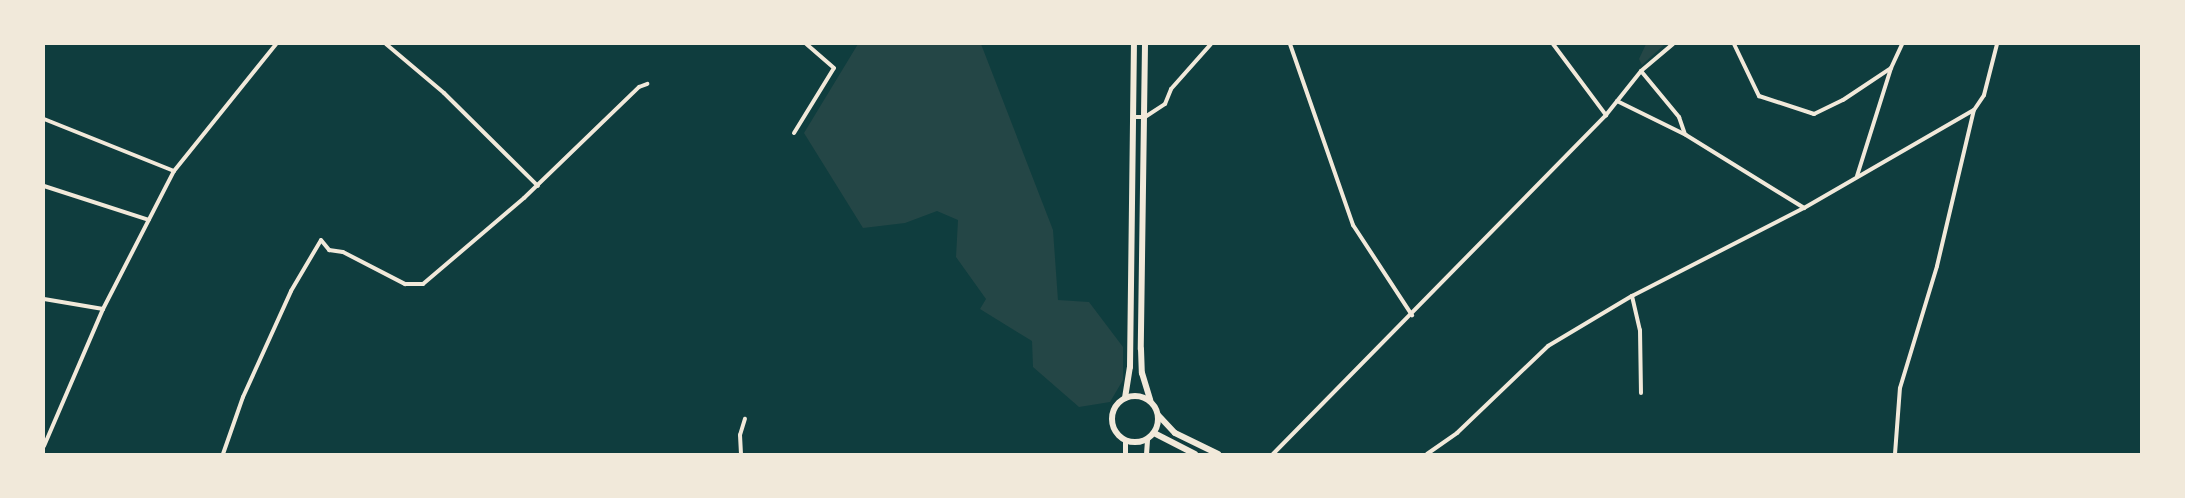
<!DOCTYPE html>
<style>
body{margin:0}
#map{position:relative;width:2185px;height:498px;overflow:hidden;background:#0f3d3e;font-family:"Crimson Pro",serif}
div>[style]{position:absolute}
[style*='--x']{left:calc(var(--x)*1px);top:calc(var(--y)*1px);width:calc(var(--w)*1px);rotate:calc(var(--a)*1deg)}
.green>*{inset:0;background:#244646}
.minor>*{height:4px;margin:-2px;padding:0 2px;transform-origin:2px;border-radius:2px;background:#f1e9da}
.primary>*{height:5px;margin:-2.5px;padding:0 2.5px;transform-origin:2.5px;border-radius:2.5px;background:#f1e9da}
.trunk>*{height:6px;margin:-3px;padding:0 3px;transform-origin:3px;border-radius:3px;background:#f1e9da}
.trunk>.ring{margin:-3px;padding:0;box-sizing:content-box;background:none;border:6px solid #f1e9da;border-radius:50%}
span{translate:-50% -50%;white-space:nowrap;text-align:center;line-height:1.15;-webkit-text-stroke:6px #f1e9da;paint-order:stroke}
.frame{position:absolute;inset:0;border:45px solid #f1e9da;pointer-events:none}
</style>
<div id="map">
<div class="green">
<i style="clip-path:polygon(858px 44px,981px 44px,1053px 230px,1058px 300px,1089px 302px,1123px 347px,1123px 380px,1110px 402px,1079px 407px,1033px 367px,1032px 341px,980px 309px,986px 299px,956px 257px,958px 220px,937px 211px,905px 223px,863px 228px,804px 133px)"></i>
<i style="clip-path:polygon(1646px 44px,1665px 44px,1642px 65px,1639px 59px)"></i>
</div>
<div class="minor">
<i style="--x:386;--y:44;--w:76;--a:40.2"></i>
<i style="--x:444;--y:93;--w:132;--a:44.7"></i>
<i style="--x:1290;--y:44;--w:192;--a:70.8"></i>
<i style="--x:1353;--y:225;--w:108;--a:56.8"></i>
<i style="--x:1553;--y:44;--w:89;--a:53.3"></i>
<i style="--x:1734;--y:44;--w:58;--a:64.3"></i>
<i style="--x:1759;--y:96;--w:58;--a:18.1"></i>
<i style="--x:1814;--y:114;--w:32;--a:-26"></i>
<i style="--x:1843;--y:100;--w:58;--a:-33.7"></i>
<i style="--x:1641;--y:71;--w:60;--a:50.4"></i>
<i style="--x:1679;--y:117;--w:18;--a:71"></i>
<i style="--x:1617;--y:101;--w:77;--a:26.2"></i>
<i style="--x:1686;--y:135;--w:139;--a:31.7"></i>
<i style="--x:1133;--y:117;--w:12;--a:0"></i>
<i style="--x:1145;--y:117;--w:24;--a:-33"></i>
<i style="--x:1165;--y:104;--w:16;--a:-68"></i>
<i style="--x:1171;--y:89;--w:60;--a:-48.4"></i>
<i style="--x:44;--y:119;--w:140;--a:21.8"></i>
<i style="--x:794;--y:133;--w:76;--a:-58.4"></i>
<i style="--x:834;--y:68;--w:37;--a:-139"></i>
<i style="--x:1857;--y:176;--w:113;--a:-72.5"></i>
<i style="--x:1891;--y:68;--w:26;--a:-65"></i>
<i style="--x:44;--y:186;--w:110;--a:17.9"></i>
<i style="--x:1632;--y:296;--w:35;--a:77"></i>
<i style="--x:1640;--y:330;--w:63;--a:89.1"></i>
<i style="--x:44;--y:299;--w:60;--a:9.6"></i>
<i style="--x:44;--y:446;--w:149;--a:-66.7"></i>
<i style="--x:103;--y:309;--w:155;--a:-62.8"></i>
<i style="--x:174;--y:171;--w:163;--a:-51.2"></i>
<i style="--x:223;--y:454;--w:60;--a:-70.7"></i>
<i style="--x:243;--y:397;--w:116;--a:-65.6"></i>
<i style="--x:291;--y:291;--w:59;--a:-59.5"></i>
<i style="--x:321;--y:240;--w:13;--a:51"></i>
<i style="--x:329;--y:250;--w:14;--a:8"></i>
<i style="--x:343;--y:252;--w:70;--a:27.3"></i>
<i style="--x:405;--y:284;--w:18;--a:0"></i>
<i style="--x:423;--y:284;--w:133;--a:-40.4"></i>
<i style="--x:524;--y:198;--w:160;--a:-44"></i>
<i style="--x:639;--y:87;--w:9;--a:-21"></i>
<i style="--x:741;--y:454;--w:19;--a:-93"></i>
<i style="--x:740;--y:435;--w:17;--a:-73"></i>
<i style="--x:1273;--y:454;--w:475;--a:-45.5"></i>
<i style="--x:1606;--y:115;--w:56;--a:-51.5"></i>
<i style="--x:1641;--y:71;--w:42;--a:-40.2"></i>
<i style="--x:1427;--y:454;--w:37;--a:-35"></i>
<i style="--x:1457;--y:433;--w:126;--a:-43.7"></i>
<i style="--x:1548;--y:346;--w:98;--a:-30.8"></i>
<i style="--x:1632;--y:296;--w:193;--a:-27.1"></i>
<i style="--x:1804;--y:208;--w:196;--a:-30"></i>
<i style="--x:1895;--y:454;--w:66;--a:-85.7"></i>
<i style="--x:1900;--y:388;--w:127;--a:-73.1"></i>
<i style="--x:1937;--y:266;--w:160;--a:-76.7"></i>
<i style="--x:1974;--y:110;--w:18;--a:-56"></i>
<i style="--x:1984;--y:95;--w:53;--a:-75.7"></i>
</div>
<div class="primary">
<i style="--x:1125;--y:440;--w:14;--a:90"></i>
<i style="--x:1146;--y:454;--w:15;--a:-86"></i>
</div>
<div class="trunk">
<i style="--x:1145;--y:44;--w:305;--a:90.8"></i>
<i style="--x:1141;--y:349;--w:24;--a:88"></i>
<i style="--x:1142;--y:373;--w:28;--a:73"></i>
<i class="ring" style="left:1112px;top:396px;width:40px;height:40px"></i>
<i style="--x:1125;--y:398;--w:31;--a:-81"></i>
<i style="--x:1130;--y:367;--w:323;--a:-89.3"></i>
<i style="--x:1159;--y:416;--w:23;--a:47"></i>
<i style="--x:1175;--y:433;--w:48;--a:26"></i>
<i style="--x:1154;--y:433;--w:46;--a:27.1"></i>
</div>
<div class="frame"></div>
</div>
